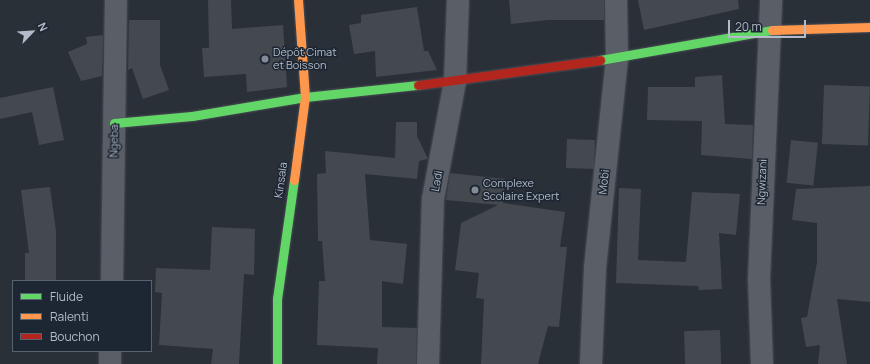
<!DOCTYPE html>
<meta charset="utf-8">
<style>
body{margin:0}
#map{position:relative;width:870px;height:364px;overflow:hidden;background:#2a3038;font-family:Manrope,sans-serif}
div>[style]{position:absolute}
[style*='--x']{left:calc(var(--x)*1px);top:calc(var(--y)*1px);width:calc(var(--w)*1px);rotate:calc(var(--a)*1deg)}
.building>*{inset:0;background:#444950;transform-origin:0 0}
.roads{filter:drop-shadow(0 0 1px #484c53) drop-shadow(0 0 1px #484c53)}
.street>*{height:22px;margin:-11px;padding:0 11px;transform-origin:11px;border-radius:11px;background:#5a5e66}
.fast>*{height:9px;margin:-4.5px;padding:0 4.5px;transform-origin:4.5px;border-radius:4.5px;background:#63d668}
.slow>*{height:9px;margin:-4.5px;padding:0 4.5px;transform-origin:4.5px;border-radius:4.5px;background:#ff974d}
.jam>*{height:9px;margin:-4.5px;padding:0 4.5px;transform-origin:4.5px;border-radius:4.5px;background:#b3261e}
.dots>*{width:11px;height:11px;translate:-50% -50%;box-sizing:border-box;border:2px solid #1d2633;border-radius:50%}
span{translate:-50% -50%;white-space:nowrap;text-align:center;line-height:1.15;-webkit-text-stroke:3px #1d2633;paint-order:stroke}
.poi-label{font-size:11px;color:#b4bcc9}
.left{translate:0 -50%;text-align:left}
.street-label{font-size:11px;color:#b4bcc9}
.legend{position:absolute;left:12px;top:280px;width:140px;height:72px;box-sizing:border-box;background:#1d2633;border:1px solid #59626f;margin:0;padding:5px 7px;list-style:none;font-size:12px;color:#b4bcc9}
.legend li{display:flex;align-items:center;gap:8px;height:20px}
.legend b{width:20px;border:1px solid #59626f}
.north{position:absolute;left:12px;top:12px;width:40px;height:40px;-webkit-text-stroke:3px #1d2633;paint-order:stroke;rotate:65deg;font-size:11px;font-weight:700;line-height:16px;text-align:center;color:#b4bcc9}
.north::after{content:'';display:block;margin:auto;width:14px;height:18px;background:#b4bcc9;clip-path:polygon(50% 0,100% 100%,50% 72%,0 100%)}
.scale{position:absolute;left:728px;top:20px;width:78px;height:18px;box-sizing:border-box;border:2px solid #b4bcc9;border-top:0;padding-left:5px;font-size:12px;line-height:14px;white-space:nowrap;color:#b4bcc9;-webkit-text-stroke:3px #1d2633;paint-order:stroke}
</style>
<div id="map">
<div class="building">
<i style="clip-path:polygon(208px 0,231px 0,232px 29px,283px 25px,287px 87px,247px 92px,246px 74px,204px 77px,202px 48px,209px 48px)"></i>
<i style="clip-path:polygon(509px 0,604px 0,604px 20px,548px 20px,511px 24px)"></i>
<i style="clip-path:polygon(638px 0,738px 0,739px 9px,644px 30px)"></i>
<i style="clip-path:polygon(417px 7px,424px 51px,428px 51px,437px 70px,376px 77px,375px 51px,354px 54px,349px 25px,361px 23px,361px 15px)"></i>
<i style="clip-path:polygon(129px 20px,160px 20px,160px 65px,169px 90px,143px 99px,132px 68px,128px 70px)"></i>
<i style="clip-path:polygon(103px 35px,102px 76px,81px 81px,68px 52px,87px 44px,86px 37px)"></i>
<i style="clip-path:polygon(722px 75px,725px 124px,753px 125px,752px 159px,701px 155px,702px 121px,647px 120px,648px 87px,695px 87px,695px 77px)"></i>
<i style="left:824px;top:85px;width:46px;height:59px;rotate:2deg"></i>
<i style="clip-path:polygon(53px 87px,64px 140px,39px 145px,32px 112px,0 119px,0 98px)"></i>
<i style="clip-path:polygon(396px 122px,417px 122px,417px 136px,428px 159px,419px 161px,417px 179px,365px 174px,370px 240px,407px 244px,403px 284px,382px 281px,382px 327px,417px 328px,416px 364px,377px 364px,378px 348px,317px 345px,319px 281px,325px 281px,322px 241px,318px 241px,317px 174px,326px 173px,325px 151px,395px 158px)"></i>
<i style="left:567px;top:139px;width:28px;height:29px;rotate:2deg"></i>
<i style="left:791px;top:140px;width:27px;height:43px;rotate:6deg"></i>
<i style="clip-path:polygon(450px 173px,505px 179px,503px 203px,565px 212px,560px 247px,567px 247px,559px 327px,548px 326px,538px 364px,481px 364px,484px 299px,476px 298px,479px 273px,455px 270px,461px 223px,498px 205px,446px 200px)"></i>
<i style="clip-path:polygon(870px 186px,870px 302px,837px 299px,847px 364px,818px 364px,820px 345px,806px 347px,801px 318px,807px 317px,817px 262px,817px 223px,792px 220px,796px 189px)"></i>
<i style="clip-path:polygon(50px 187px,56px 231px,56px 281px,25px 281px,25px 253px,29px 253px,21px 190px)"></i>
<i style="clip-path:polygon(619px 188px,641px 189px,638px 260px,686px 262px,692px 192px,740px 194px,736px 235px,719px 233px,722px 289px,699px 290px,698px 286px,616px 283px)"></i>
<i style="clip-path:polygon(212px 227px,255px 229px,254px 275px,244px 274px,239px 364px,211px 364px,213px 349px,159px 345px,162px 293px,155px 292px,156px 268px,210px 270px)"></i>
<i style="left:720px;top:330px;width:34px;height:36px;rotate:88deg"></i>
</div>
<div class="roads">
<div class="street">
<i style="--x:112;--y:281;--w:281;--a:-89.2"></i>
<i style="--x:110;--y:364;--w:13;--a:-90"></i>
<i style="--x:428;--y:364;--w:165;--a:-88.3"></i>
<i style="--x:433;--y:199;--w:120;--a:-79.4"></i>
<i style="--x:455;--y:81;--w:81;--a:-87.9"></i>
<i style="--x:591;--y:364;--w:96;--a:-87.6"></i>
<i style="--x:595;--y:268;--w:211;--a:-84"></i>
<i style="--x:617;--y:58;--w:58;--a:-91"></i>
<i style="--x:762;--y:364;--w:85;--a:-92"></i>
<i style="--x:759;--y:279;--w:279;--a:-87.5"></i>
</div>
<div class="fast">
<i style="--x:600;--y:60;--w:175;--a:-9.9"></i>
<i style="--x:114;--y:123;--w:78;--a:-5.1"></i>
<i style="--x:192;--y:116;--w:115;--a:-9.5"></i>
<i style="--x:305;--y:97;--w:114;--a:-6.1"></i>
<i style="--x:277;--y:364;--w:65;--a:-90"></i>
<i style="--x:277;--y:299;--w:120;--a:-81.9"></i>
</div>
<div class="slow">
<i style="--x:772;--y:30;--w:98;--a:-1.8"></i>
<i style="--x:294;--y:180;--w:84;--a:-82.5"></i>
<i style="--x:305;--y:97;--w:97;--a:-94.1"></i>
</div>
<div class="jam">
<i style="--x:418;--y:85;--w:184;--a:-7.8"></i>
</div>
</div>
<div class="dots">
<i style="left:265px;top:59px;background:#848b96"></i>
<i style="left:475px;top:190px;background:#848b96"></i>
</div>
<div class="poi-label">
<span class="left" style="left:273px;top:59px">Dépôt Cimat<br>et Boisson</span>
<span class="left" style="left:483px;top:190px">Complexe<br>Scolaire Expert</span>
</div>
<div class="street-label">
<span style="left:114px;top:141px;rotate:-89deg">Ngeba</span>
<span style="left:281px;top:180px;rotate:-82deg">Kinsala</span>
<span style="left:437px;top:181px;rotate:-80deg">Ladi</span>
<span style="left:604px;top:182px;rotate:-84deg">Mobi</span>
<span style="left:762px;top:182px;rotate:-88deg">Ngwizani</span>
</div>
<ul class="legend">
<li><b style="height:5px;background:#63d668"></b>Fluide</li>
<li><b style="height:5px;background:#ff974d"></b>Ralenti</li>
<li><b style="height:5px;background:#b3261e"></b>Bouchon</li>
</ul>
<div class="north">N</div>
<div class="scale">20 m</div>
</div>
